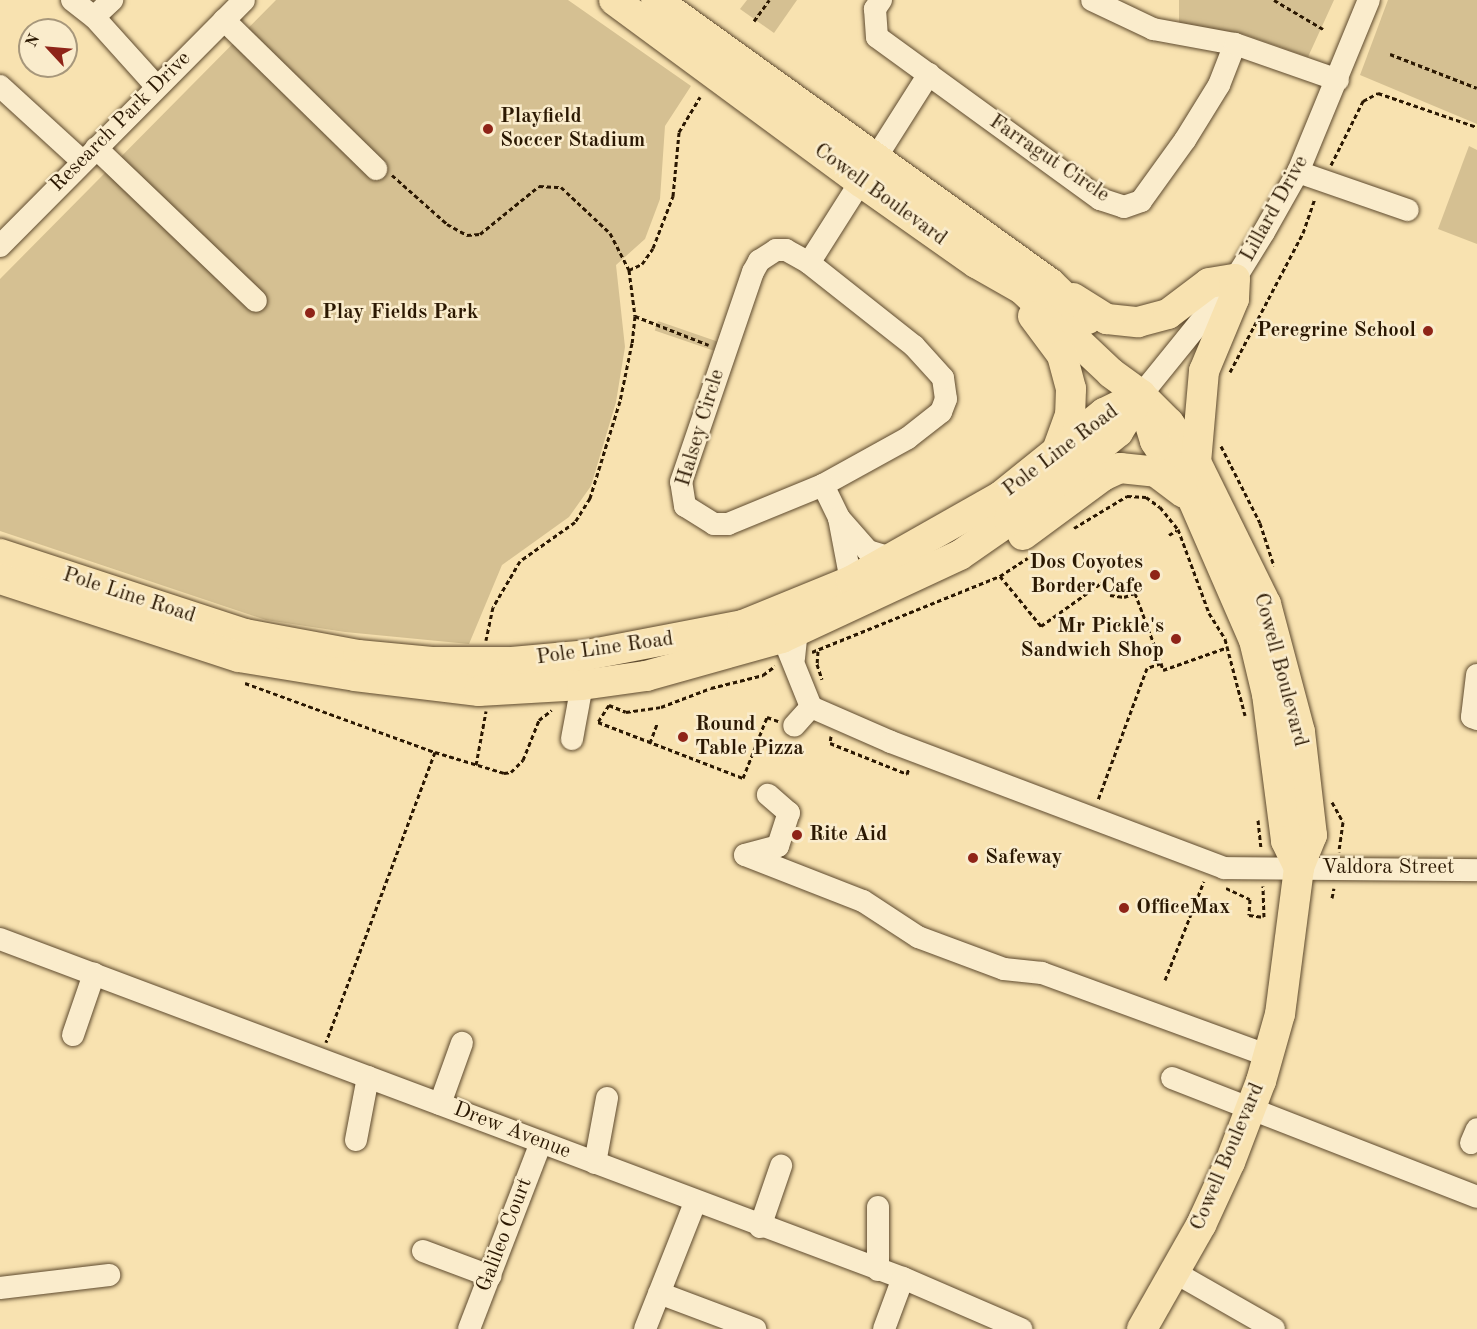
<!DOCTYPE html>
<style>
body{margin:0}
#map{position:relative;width:1477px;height:1329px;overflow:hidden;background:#f8e2b0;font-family:"Old Standard TT",serif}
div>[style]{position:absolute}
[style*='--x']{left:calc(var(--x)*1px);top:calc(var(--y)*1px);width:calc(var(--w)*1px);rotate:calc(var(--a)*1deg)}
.green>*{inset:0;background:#d5c092;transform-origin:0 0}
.path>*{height:3px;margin-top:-1.5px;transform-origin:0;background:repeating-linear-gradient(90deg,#2b1802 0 4.5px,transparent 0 7.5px)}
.roads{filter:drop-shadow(0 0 2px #5e4a2e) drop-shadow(0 0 2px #5e4a2e)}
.minor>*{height:22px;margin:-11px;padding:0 11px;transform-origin:11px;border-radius:11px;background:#faeccc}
.major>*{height:30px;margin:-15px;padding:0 15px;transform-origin:15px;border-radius:15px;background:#f8e2b0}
.dots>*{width:16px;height:16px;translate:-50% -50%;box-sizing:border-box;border:3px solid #faeccc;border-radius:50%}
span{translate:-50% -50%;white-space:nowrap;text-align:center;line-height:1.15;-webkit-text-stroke:5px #faeccc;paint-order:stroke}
.poi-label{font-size:21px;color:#2b1802;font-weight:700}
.left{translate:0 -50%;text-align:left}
.right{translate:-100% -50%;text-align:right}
.street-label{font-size:21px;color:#2b1802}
.north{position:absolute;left:18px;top:18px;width:60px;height:60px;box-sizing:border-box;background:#faeccc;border:2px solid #a7977b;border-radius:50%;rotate:296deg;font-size:16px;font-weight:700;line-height:24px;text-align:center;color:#2b1802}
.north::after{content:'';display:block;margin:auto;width:21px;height:27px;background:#8f2418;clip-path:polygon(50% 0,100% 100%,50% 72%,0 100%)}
</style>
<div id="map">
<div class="green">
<i style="clip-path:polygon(276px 0,568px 0,691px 86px,665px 126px,660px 199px,645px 239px,616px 265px,625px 347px,616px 402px,591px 486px,569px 517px,502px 565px,469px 644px,345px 632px,266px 620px,0 531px,0 279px)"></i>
<i style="clip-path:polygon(747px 0,797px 0,774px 33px,740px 9px)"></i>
<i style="clip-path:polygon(1179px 0,1334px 0,1308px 57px,1243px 34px,1179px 23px)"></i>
<i style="clip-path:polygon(1388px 0,1477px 0,1477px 124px,1360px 75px)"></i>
<i style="clip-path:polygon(1469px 146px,1477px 150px,1477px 244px,1438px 229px)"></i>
<i style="left:658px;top:321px;width:65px;height:10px;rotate:19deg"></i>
</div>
<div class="path">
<i style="--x:1274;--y:0;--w:57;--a:30.6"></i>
<i style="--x:754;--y:21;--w:26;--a:-54"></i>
<i style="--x:1390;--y:54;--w:93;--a:21.3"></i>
<i style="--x:1331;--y:165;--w:72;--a:-63.4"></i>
<i style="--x:1363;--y:101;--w:17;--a:-28"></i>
<i style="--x:1378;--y:93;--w:105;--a:19"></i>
<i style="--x:392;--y:175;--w:74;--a:41.7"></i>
<i style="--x:447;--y:224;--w:23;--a:29"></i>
<i style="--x:467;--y:235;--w:13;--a:-4"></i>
<i style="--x:480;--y:234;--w:76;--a:-39.1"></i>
<i style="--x:539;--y:186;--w:22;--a:3"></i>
<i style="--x:561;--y:187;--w:67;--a:43.2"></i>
<i style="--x:610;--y:233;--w:42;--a:62.8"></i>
<i style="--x:629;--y:270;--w:46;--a:82.6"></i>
<i style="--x:635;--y:316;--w:27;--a:96"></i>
<i style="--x:632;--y:343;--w:59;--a:101.7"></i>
<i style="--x:620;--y:401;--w:102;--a:107.2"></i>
<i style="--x:590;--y:498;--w:28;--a:122"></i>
<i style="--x:575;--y:522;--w:67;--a:144.7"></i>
<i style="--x:520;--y:561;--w:53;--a:120.4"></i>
<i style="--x:493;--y:607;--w:34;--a:102"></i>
<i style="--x:629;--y:270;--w:14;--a:-25"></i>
<i style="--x:642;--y:264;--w:19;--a:-55"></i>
<i style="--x:653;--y:248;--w:56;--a:-69"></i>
<i style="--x:673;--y:196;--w:64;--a:-84.6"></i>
<i style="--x:679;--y:132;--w:41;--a:-59"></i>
<i style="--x:635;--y:316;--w:79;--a:21.4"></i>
<i style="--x:1230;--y:372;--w:157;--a:-62.3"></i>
<i style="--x:1303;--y:233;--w:37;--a:-71"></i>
<i style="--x:1221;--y:446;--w:86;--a:63.1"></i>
<i style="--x:1260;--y:523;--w:45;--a:72"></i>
<i style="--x:1074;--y:528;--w:62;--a:-31.1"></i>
<i style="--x:1127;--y:496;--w:19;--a:3"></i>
<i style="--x:1146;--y:497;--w:17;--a:36"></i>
<i style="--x:1160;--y:507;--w:28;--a:51"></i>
<i style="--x:1178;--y:529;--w:90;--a:69.7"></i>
<i style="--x:1209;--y:613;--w:31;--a:58"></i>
<i style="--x:1225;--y:639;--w:79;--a:75.3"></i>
<i style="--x:1169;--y:535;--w:9;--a:-32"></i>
<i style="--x:1000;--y:576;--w:65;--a:50.6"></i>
<i style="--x:1041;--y:626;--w:74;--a:-35.6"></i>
<i style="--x:1101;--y:583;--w:15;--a:53"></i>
<i style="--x:1110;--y:595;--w:14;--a:8"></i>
<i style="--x:1124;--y:597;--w:12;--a:-20"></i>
<i style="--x:1135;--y:593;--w:75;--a:69.6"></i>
<i style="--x:1161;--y:663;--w:15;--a:160"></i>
<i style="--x:1147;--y:668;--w:141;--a:110.4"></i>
<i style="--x:1129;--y:579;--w:15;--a:67"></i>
<i style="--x:1101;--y:583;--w:15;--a:-32"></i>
<i style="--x:818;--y:651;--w:13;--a:94"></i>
<i style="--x:817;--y:664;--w:16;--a:72"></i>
<i style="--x:812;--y:652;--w:203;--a:-22"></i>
<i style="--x:1000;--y:576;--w:33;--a:-33"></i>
<i style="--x:1161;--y:663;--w:7;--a:74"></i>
<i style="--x:1163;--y:670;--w:69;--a:-19.5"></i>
<i style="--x:245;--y:683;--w:202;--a:20"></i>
<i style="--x:435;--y:752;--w:310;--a:110.6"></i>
<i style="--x:609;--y:705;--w:18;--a:22"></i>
<i style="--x:626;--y:712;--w:35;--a:-8"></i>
<i style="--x:661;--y:707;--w:53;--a:-20.8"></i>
<i style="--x:711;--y:688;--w:54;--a:-14"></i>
<i style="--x:763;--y:675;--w:15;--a:-37"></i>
<i style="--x:609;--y:705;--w:20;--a:123"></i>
<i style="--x:598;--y:722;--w:155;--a:21.1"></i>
<i style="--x:743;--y:778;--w:66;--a:-68.5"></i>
<i style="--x:767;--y:717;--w:12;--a:20"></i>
<i style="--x:831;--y:736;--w:7;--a:98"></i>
<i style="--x:830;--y:743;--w:83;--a:21.9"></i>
<i style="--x:907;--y:774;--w:6;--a:-72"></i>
<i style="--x:650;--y:743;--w:20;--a:-70"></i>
<i style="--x:435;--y:752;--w:72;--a:16.9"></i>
<i style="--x:504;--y:773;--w:7;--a:-8"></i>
<i style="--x:511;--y:772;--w:17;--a:-45"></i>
<i style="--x:523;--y:760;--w:43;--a:-68.2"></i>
<i style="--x:539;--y:720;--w:16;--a:-38"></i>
<i style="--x:476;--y:765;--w:55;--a:-79.5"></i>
<i style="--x:1332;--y:802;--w:23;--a:61"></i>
<i style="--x:1343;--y:822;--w:30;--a:98"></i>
<i style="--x:1258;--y:820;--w:29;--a:84"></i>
<i style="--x:1226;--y:888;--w:26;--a:25"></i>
<i style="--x:1250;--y:899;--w:16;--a:94"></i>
<i style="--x:1249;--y:915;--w:15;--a:8"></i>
<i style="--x:1264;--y:917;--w:31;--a:-92"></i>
<i style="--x:1332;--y:898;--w:10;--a:-79"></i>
<i style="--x:1165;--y:980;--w:106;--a:-68.5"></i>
</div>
<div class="roads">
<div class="minor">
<i style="--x:72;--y:0;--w:28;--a:38"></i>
<i style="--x:94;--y:17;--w:94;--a:48"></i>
<i style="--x:881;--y:0;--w:11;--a:124"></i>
<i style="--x:875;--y:9;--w:28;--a:86"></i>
<i style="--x:877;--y:37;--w:276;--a:36"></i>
<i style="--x:1100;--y:199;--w:25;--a:18"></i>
<i style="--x:1124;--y:207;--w:18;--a:-19"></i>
<i style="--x:1141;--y:201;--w:75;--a:-54.2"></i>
<i style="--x:1185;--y:140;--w:65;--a:-58.3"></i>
<i style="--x:1219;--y:85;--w:44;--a:-68.7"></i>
<i style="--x:1092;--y:0;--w:68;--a:25.4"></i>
<i style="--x:1153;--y:29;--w:83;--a:10.4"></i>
<i style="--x:1235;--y:44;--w:109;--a:19.3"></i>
<i style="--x:94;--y:17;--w:25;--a:-43"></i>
<i style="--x:224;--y:20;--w:213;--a:44.4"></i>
<i style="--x:0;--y:86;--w:111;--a:42.4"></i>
<i style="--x:96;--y:148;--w:221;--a:43.7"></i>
<i style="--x:1298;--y:172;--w:116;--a:19.1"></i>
<i style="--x:0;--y:246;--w:346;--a:-45.2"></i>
<i style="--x:776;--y:250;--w:10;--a:0"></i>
<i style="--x:786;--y:250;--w:26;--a:29"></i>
<i style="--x:809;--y:263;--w:134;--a:38.3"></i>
<i style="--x:914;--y:346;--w:43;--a:47.8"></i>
<i style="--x:943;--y:378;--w:21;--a:82"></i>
<i style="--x:946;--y:399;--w:14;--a:111"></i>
<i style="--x:941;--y:412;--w:42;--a:141.8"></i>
<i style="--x:908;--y:438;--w:97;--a:151.1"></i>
<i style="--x:823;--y:485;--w:103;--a:157.7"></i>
<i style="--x:728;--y:524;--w:14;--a:180"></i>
<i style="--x:714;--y:524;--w:34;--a:-148"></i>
<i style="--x:685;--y:506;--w:24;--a:-99"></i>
<i style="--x:681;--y:482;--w:222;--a:-71.1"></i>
<i style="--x:753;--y:272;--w:13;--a:-61"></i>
<i style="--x:759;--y:261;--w:20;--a:-33"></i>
<i style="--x:809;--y:263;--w:224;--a:-57.6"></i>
<i style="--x:1141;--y:395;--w:149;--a:-51"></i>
<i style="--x:1235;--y:279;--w:55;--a:-58.3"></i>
<i style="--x:1264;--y:232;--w:69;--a:-60.5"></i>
<i style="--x:1298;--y:172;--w:186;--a:-67.6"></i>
<i style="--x:823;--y:485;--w:37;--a:64"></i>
<i style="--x:839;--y:518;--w:64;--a:79.2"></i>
<i style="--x:839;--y:518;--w:44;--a:48.7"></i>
<i style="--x:868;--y:551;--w:27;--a:17"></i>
<i style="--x:894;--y:559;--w:5;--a:127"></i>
<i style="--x:786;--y:645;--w:67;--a:68"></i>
<i style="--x:811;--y:707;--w:25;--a:132"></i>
<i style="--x:794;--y:658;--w:39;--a:-84"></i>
<i style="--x:1477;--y:675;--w:42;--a:96.8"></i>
<i style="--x:1472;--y:717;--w:5;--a:22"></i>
<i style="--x:811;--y:707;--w:87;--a:23.6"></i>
<i style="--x:891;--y:742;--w:356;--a:20.7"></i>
<i style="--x:1224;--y:868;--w:253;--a:0.5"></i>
<i style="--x:572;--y:739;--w:55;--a:-79.5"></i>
<i style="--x:745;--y:855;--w:127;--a:21.3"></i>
<i style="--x:863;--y:901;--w:66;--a:33.2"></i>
<i style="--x:918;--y:937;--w:92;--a:20.4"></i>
<i style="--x:1004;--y:969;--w:38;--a:6"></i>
<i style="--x:1042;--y:973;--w:242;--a:20.1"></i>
<i style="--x:745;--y:855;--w:34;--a:-15"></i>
<i style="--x:778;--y:846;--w:35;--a:-72"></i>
<i style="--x:789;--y:813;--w:28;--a:-139"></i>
<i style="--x:0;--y:939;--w:965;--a:20.58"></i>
<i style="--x:903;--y:1278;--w:129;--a:23.4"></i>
<i style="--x:73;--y:1035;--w:65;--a:-71"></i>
<i style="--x:1172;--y:1078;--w:327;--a:21.3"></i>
<i style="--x:440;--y:1104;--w:65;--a:-70.2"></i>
<i style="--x:356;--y:1140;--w:64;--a:-79.2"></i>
<i style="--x:1471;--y:1143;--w:15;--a:-67"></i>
<i style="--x:595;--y:1163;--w:66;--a:-79.5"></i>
<i style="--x:878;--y:1207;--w:63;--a:90"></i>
<i style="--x:760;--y:1227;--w:65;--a:-71"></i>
<i style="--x:423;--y:1251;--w:72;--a:20.5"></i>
<i style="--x:1174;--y:1272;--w:115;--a:29.7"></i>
<i style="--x:0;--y:1288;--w:110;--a:-6.8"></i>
<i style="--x:659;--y:1293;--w:103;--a:20.6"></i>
<i style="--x:469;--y:1329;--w:200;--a:-68.9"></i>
<i style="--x:645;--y:1329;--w:136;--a:-68.4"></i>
<i style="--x:884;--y:1329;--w:54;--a:-69.6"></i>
</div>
<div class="major">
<i style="--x:614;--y:0;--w:307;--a:36.4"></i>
<i style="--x:861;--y:182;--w:141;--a:35.2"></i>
<i style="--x:976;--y:263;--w:53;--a:29.5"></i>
<i style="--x:1022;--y:289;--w:122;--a:43.3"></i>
<i style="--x:1111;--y:373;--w:37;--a:36"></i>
<i style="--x:1141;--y:395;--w:40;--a:45"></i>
<i style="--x:1169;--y:423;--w:47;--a:55.3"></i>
<i style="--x:1196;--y:462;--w:158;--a:63.8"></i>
<i style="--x:1266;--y:604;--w:132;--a:75.1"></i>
<i style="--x:1300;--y:732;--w:104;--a:83.4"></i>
<i style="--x:1312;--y:835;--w:35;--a:112"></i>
<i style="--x:1299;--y:868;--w:147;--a:97.4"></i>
<i style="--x:1280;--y:1014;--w:70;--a:105.8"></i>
<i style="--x:1261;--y:1081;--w:87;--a:110.9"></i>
<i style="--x:1230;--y:1162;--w:69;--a:114.7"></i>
<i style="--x:1201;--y:1225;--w:120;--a:119.6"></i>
<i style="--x:656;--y:0;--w:485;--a:35.7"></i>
<i style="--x:1050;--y:283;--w:52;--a:44.2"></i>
<i style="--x:1073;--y:298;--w:40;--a:32"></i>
<i style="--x:1107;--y:319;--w:31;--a:6"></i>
<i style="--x:1138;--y:322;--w:31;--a:-15"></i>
<i style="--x:1168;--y:314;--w:51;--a:-37.1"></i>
<i style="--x:1209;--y:283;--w:26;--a:-9"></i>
<i style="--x:1235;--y:279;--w:20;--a:93"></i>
<i style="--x:1234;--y:299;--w:78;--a:112.6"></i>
<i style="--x:1204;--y:371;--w:91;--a:95"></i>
<i style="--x:1033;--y:316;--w:49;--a:53.4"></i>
<i style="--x:1062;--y:355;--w:35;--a:75"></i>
<i style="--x:1071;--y:389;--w:26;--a:92"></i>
<i style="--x:1070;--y:415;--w:38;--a:110"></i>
<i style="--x:1142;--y:399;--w:44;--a:72.8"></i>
<i style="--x:1155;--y:441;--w:70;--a:57.2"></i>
<i style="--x:1193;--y:500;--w:153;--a:66.5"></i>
<i style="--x:1254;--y:640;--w:56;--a:76.5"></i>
<i style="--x:1267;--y:694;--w:148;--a:82.6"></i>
<i style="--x:1286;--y:841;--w:30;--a:64"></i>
<i style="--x:1023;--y:535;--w:99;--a:-36.4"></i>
<i style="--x:1103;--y:476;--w:19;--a:-25"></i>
<i style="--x:1120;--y:468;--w:36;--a:6"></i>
<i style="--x:1156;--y:472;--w:34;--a:37"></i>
<i style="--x:0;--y:554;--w:258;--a:18.1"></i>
<i style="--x:245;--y:634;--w:115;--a:10.5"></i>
<i style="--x:358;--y:655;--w:74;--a:5.4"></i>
<i style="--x:432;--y:662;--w:80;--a:0"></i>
<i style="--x:512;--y:662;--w:75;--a:-5.3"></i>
<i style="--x:587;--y:655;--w:159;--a:-10.9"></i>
<i style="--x:743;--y:625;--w:117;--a:-22.2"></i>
<i style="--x:851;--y:581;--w:172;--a:-29.5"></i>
<i style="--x:1001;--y:496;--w:132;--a:-38.9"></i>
<i style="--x:1104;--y:413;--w:41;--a:-25.9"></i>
<i style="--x:0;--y:579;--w:251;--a:18.1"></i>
<i style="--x:239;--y:657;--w:118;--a:9.3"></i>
<i style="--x:355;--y:676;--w:125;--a:6.9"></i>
<i style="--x:479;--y:691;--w:103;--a:-3.3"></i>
<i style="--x:582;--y:685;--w:65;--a:-8"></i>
<i style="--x:646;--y:676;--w:141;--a:-15.6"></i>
<i style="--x:782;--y:638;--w:196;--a:-25"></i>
<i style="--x:960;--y:555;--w:60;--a:-34.8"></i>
<i style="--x:1009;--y:521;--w:141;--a:-39.2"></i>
<i style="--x:1118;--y:432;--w:44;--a:-58.1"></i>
</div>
</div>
<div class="dots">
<i style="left:488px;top:129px;background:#8f2418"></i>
<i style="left:310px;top:313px;background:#8f2418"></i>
<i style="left:1428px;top:331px;background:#8f2418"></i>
<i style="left:1155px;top:575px;background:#8f2418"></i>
<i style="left:1176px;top:639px;background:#8f2418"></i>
<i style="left:683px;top:737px;background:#8f2418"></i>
<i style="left:797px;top:835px;background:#8f2418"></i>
<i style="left:973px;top:858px;background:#8f2418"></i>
<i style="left:1124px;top:908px;background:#8f2418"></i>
</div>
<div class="poi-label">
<span class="left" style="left:500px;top:129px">Playfield<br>Soccer Stadium</span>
<span class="left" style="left:322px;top:313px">Play Fields Park</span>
<span class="right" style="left:1416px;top:331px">Peregrine School</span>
<span class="right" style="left:1143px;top:575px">Dos Coyotes<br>Border Cafe</span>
<span class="right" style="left:1164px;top:639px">Mr Pickle's<br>Sandwich Shop</span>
<span class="left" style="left:695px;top:737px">Round<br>Table Pizza</span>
<span class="left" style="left:809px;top:835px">Rite Aid</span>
<span class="left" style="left:985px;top:858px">Safeway</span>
<span class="left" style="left:1136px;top:908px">OfficeMax</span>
</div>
<div class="street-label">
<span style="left:121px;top:122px;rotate:-45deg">Research Park Drive</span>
<span style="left:1049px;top:159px;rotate:34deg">Farragut Circle</span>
<span style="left:880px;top:195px;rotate:36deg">Cowell Boulevard</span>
<span style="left:1275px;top:209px;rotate:-61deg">Lillard Drive</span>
<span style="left:701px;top:428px;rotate:-73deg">Halsey Circle</span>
<span style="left:1061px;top:451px;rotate:-37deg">Pole Line Road</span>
<span style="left:129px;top:596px;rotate:18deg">Pole Line Road</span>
<span style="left:605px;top:649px;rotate:-8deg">Pole Line Road</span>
<span style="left:1280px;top:670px;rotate:75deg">Cowell Boulevard</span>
<span style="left:1388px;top:868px">Valdora Street</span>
<span style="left:512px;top:1131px;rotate:21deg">Drew Avenue</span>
<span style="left:1228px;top:1157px;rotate:-67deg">Cowell Boulevard</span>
<span style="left:505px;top:1235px;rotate:-69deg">Galileo Court</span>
</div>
<div class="north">N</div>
</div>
